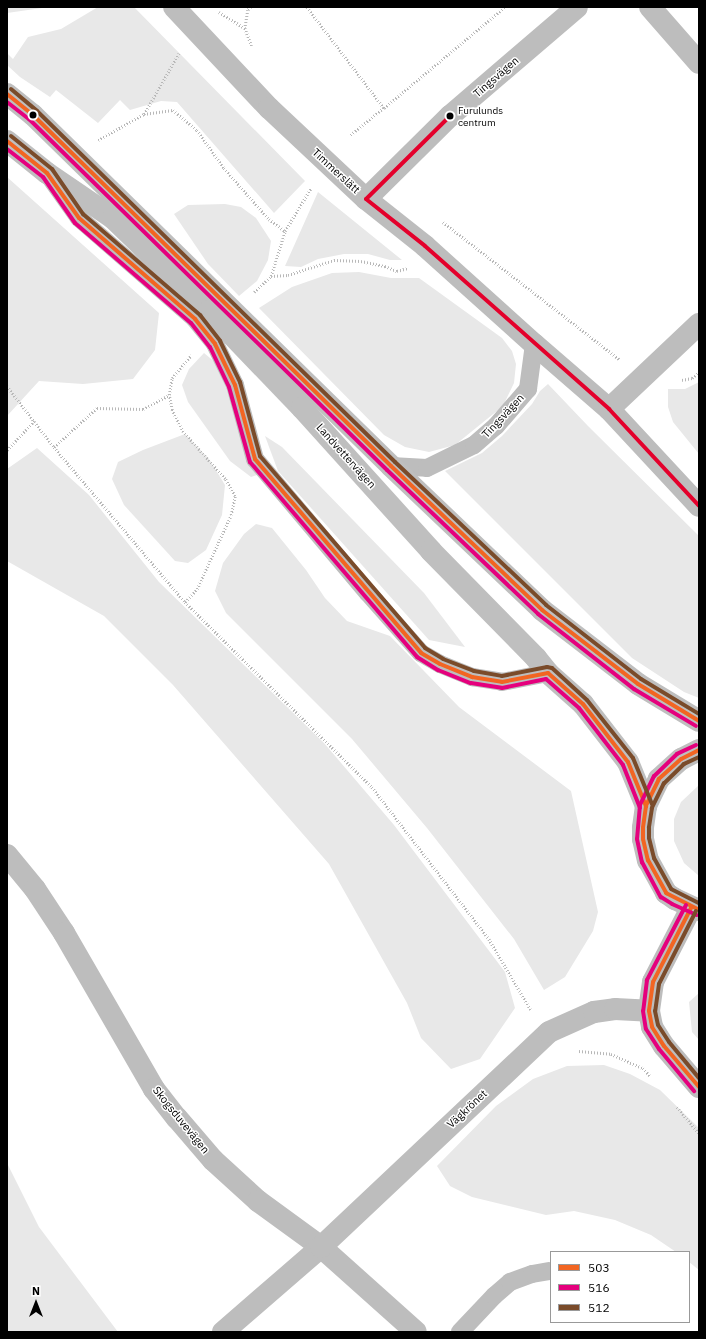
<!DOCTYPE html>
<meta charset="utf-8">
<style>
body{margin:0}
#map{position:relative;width:706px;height:1339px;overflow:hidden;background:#fff;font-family:"IBM Plex Sans",sans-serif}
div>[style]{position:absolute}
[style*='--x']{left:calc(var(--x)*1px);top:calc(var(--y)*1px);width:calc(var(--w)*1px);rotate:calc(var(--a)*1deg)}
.green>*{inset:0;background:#e8e8e8}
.path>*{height:2.5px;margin-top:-1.25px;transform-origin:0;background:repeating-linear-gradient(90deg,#b8b8b8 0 1px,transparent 0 3px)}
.lane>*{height:18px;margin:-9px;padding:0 9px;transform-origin:9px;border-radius:9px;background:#bdbdbd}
.street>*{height:22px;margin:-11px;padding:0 11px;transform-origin:11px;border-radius:11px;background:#bdbdbd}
.secondary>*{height:22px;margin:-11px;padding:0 11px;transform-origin:11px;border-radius:11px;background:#bfbfbf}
.bus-1>*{height:4px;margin:-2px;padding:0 2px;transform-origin:2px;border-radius:2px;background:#f26522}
.bus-2>*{height:4px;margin:-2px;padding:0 2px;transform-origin:2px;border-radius:2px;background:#e5007d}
.bus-3>*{height:4px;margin:-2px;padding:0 2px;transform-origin:2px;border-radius:2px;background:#7a4b2a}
.bus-4>*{height:4px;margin:-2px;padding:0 2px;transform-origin:2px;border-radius:2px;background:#e4002b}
.dots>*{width:11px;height:11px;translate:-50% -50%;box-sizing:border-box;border:2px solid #fff;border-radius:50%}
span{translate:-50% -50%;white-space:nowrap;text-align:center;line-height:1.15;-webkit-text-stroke:3px #fff;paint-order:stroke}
.bus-label{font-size:10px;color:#000}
.left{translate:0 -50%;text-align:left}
.street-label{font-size:11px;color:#000}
.frame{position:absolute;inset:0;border:8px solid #000;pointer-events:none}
.legend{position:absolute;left:550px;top:1251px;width:140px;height:72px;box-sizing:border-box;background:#fff;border:1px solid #999;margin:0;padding:5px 7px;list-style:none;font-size:12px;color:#000}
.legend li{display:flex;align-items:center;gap:8px;height:20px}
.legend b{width:20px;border:1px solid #999}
.north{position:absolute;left:16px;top:1283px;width:40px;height:40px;-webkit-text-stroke:3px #fff;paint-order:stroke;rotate:0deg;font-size:11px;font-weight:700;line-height:16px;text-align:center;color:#000}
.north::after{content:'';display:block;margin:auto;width:14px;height:18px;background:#000;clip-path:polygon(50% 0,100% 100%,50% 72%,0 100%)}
</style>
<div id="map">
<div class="green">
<i style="clip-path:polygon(7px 7px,49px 7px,7px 13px)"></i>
<i style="clip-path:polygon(98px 7px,134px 7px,305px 181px,274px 213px,177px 102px,161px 101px,130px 110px,120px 100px,98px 123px,56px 90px,50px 97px,20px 77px,7px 65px,7px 53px,13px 59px,28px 37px,61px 29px)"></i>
<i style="clip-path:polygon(7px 177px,159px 313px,155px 350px,133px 379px,83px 384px,39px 381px,7px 416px)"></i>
<i style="clip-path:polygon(318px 192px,402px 260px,390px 260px,368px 254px,344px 254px,318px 259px,301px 267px,285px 266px)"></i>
<i style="clip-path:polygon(225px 204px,241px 207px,256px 218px,271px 241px,268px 260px,257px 281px,239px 296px,208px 264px,174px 214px,188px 205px)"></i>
<i style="clip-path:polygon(359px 272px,391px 278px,419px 278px,502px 338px,512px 351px,516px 364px,514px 383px,503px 406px,455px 445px,429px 452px,405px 447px,384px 435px,259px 308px,292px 287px,332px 273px)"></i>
<i style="clip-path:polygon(204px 353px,222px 368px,263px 473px,251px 477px,230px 461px,188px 402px,182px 385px,189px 369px)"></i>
<i style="clip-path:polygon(699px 382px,699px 454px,673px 422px,668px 407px,668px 389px,685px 389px)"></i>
<i style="clip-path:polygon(548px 384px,588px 426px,699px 536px,699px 698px,684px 692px,632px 658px,445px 471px,482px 453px,502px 436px,532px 404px,540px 391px)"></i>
<i style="clip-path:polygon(185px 434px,209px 459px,225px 485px,222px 515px,206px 550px,188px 563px,175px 561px,124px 505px,112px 479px,118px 462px,143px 450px)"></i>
<i style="clip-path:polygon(265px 436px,282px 447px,424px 593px,465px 647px,429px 640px,278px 471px)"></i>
<i style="clip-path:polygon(37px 448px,89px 495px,159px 582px,324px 743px,394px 825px,505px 972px,515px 1008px,480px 1059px,451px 1069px,421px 1038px,407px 1003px,329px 864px,173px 685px,104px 616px,7px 561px,7px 469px)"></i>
<i style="clip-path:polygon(256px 524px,272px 528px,306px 570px,325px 598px,347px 621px,390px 636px,459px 707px,571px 791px,598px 912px,593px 931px,565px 977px,544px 990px,514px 939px,427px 828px,352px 739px,226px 613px,215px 591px,223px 563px,244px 534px)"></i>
<i style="clip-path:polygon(699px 785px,699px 876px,684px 863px,674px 841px,674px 819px,681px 802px)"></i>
<i style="clip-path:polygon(699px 993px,699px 1040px,692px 1032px,689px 1002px)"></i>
<i style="clip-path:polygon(604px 1065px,630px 1074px,660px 1090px,699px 1128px,699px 1270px,689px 1262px,689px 1252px,676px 1252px,651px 1235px,615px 1220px,574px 1211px,546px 1215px,472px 1197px,450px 1186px,437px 1166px,496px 1106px,533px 1079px,567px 1066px)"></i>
<i style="clip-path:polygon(7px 1163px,39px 1227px,118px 1332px,7px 1332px)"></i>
</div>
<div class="path">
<i style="--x:251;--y:7;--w:4;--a:135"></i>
<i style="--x:248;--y:10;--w:18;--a:99"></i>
<i style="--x:245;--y:28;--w:19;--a:69"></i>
<i style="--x:307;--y:7;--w:127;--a:52.7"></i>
<i style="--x:384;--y:108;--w:43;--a:140.7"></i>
<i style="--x:219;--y:12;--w:31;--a:32"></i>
<i style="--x:384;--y:108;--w:158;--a:-39.9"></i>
<i style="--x:144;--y:114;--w:29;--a:-8"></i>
<i style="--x:173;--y:110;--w:31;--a:40"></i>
<i style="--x:197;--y:130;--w:47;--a:54.6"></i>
<i style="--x:224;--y:168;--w:68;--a:48.6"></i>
<i style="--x:269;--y:219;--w:20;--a:37"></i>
<i style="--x:98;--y:140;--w:53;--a:-29.5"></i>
<i style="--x:144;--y:114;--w:70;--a:-60.2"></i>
<i style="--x:443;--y:222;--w:224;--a:37.9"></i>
<i style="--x:271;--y:276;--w:47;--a:-72.7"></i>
<i style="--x:285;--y:231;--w:50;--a:-58.8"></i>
<i style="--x:254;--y:292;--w:23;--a:-43"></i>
<i style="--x:271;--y:276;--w:17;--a:-3"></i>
<i style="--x:288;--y:275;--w:48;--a:-18.1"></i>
<i style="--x:334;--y:260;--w:27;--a:2"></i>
<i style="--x:361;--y:261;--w:25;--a:12"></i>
<i style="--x:385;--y:266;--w:13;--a:23"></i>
<i style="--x:397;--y:271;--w:11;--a:-15"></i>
<i style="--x:682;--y:380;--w:10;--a:-11"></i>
<i style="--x:692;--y:378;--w:9;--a:-41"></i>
<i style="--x:7;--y:386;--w:77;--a:52.4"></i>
<i style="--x:54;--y:447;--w:203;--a:49.8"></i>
<i style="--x:185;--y:602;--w:263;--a:44.7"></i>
<i style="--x:372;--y:787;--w:192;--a:52.4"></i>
<i style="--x:489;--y:939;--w:82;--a:59.4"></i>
<i style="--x:54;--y:447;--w:58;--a:-42.2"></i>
<i style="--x:97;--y:408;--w:46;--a:1.2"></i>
<i style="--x:143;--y:409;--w:30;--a:-28"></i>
<i style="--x:7;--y:450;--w:40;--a:-47"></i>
<i style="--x:185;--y:602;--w:18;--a:-47"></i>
<i style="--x:197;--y:589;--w:81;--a:-65.3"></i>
<i style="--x:231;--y:515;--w:19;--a:-78"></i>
<i style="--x:235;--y:496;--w:20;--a:-120"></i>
<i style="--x:225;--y:479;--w:63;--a:-131.8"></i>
<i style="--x:183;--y:432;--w:25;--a:-117"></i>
<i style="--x:172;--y:410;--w:15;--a:-101"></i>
<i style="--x:169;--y:395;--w:17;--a:-80"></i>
<i style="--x:172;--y:378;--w:30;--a:-50"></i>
<i style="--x:579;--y:1051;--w:32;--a:5"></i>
<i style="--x:611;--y:1054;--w:35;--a:24"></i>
<i style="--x:643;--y:1068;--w:12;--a:48"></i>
<i style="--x:677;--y:1107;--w:34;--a:50"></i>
</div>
<div class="lane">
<i style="--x:52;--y:180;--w:47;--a:54.6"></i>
<i style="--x:79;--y:218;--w:154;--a:41"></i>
<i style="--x:195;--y:319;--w:32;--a:51"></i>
<i style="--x:215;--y:344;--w:46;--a:64"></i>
<i style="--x:235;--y:385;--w:77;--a:74.9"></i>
<i style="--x:255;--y:459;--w:175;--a:49.9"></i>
<i style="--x:368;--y:593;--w:80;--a:48.5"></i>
<i style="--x:421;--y:653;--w:22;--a:30"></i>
<i style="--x:440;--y:664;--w:35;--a:22"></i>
<i style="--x:472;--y:677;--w:30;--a:9"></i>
<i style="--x:502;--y:682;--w:47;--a:-11.1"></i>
<i style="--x:391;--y:466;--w:36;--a:3"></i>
<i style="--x:427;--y:468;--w:52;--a:-26.1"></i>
<i style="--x:474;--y:445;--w:29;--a:-41"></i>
<i style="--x:496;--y:426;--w:49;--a:-49.1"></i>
<i style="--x:528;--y:389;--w:45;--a:-82.4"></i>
<i style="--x:460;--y:1332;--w:50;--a:-46.6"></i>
<i style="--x:494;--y:1296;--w:21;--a:-41"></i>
<i style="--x:510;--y:1282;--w:23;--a:-20"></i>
<i style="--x:532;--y:1274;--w:17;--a:-10"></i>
</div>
<div class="street">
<i style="--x:174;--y:7;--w:139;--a:46.8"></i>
<i style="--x:269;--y:108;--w:133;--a:43.2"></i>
<i style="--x:366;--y:199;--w:75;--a:38.5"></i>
<i style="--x:425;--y:246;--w:147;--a:42"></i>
<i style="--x:534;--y:344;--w:99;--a:40.9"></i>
<i style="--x:609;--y:409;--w:132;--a:47.1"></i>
<i style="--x:650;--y:7;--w:74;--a:48.8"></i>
<i style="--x:366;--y:199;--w:118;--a:-44.7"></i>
<i style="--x:450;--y:116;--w:167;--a:-40.6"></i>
<i style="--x:609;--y:409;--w:124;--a:-43.4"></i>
<i style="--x:7;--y:855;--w:44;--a:50.5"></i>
<i style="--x:35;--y:889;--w:53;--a:56.6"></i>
<i style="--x:64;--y:933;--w:180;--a:60"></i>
<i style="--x:154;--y:1089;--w:37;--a:52"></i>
<i style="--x:177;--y:1118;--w:55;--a:49.4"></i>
<i style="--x:213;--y:1160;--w:61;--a:42.3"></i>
<i style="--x:258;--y:1201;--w:78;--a:36.1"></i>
<i style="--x:321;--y:1247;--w:127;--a:41.8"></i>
<i style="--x:691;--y:908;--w:83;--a:117.2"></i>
<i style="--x:653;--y:982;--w:29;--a:98"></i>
<i style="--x:649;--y:1011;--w:16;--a:79"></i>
<i style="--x:652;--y:1027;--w:22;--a:58"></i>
<i style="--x:664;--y:1046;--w:54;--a:49.5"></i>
<i style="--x:223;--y:1332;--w:130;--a:-40.9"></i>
<i style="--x:321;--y:1247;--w:313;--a:-43.3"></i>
<i style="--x:549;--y:1032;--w:49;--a:-24"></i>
<i style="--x:594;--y:1012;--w:21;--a:-8"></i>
<i style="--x:615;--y:1009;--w:34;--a:3"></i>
</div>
<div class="secondary">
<i style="--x:7;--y:94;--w:33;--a:39"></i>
<i style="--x:33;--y:115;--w:501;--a:44.43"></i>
<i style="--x:391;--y:466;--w:209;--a:43.6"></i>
<i style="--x:542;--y:610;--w:121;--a:37.6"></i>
<i style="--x:638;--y:684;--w:71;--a:31.2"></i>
<i style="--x:7;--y:141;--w:51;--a:38.7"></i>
<i style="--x:47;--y:173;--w:80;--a:34.3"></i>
<i style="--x:113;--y:218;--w:134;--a:44.1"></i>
<i style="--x:209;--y:311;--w:134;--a:46.2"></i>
<i style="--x:302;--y:408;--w:193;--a:47.9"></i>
<i style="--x:431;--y:551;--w:150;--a:45.5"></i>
<i style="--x:536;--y:658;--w:19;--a:51"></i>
<i style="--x:548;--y:673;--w:47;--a:41.5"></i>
<i style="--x:583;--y:704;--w:73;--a:52.2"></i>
<i style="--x:628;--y:762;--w:48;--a:67.8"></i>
<i style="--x:699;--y:750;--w:20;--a:153"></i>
<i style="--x:681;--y:759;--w:30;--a:138"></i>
<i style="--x:659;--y:779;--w:30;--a:116"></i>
<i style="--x:646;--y:806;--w:22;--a:98"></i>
<i style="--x:643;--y:828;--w:11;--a:90"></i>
<i style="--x:643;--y:839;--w:22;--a:77"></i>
<i style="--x:648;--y:860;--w:38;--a:61"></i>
<i style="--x:666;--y:893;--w:11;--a:34"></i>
<i style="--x:675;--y:899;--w:26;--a:25"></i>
</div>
<div class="bus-1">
<i style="--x:7;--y:94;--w:33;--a:39"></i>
<i style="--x:33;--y:115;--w:501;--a:44.43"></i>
<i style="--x:391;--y:466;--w:209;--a:43.6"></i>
<i style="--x:542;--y:610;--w:121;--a:37.6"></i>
<i style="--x:638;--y:684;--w:71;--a:31.2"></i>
<i style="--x:7;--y:141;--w:51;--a:38.7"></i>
<i style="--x:47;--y:173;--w:55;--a:54.6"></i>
<i style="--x:79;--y:218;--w:154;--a:41"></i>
<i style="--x:195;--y:319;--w:32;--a:51"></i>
<i style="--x:215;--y:344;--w:46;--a:64"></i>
<i style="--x:235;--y:385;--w:77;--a:74.9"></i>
<i style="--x:255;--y:459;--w:255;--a:49.4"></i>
<i style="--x:421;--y:653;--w:22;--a:30"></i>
<i style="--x:440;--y:664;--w:35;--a:22"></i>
<i style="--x:472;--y:677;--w:30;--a:9"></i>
<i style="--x:502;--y:682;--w:47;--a:-11.1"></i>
<i style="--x:548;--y:673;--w:47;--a:41.5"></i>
<i style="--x:583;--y:704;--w:73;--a:52.2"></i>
<i style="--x:628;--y:762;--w:48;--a:67.8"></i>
<i style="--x:699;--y:750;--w:20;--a:153"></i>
<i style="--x:681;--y:759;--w:30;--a:138"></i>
<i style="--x:659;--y:779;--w:30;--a:116"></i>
<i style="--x:646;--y:806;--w:22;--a:98"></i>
<i style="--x:643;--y:828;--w:11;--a:90"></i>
<i style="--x:643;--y:839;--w:22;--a:77"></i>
<i style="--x:648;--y:860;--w:38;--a:61"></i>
<i style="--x:666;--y:893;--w:37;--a:27"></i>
<i style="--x:691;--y:908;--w:83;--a:117.2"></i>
<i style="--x:653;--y:982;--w:29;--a:98"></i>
<i style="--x:649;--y:1011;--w:16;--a:79"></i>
<i style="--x:652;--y:1027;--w:22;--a:58"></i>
<i style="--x:664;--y:1046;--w:54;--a:49.5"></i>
</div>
<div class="bus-2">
<i style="--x:7;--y:102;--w:28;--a:38"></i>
<i style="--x:29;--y:119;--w:501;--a:44.43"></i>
<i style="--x:387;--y:470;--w:209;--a:43.6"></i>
<i style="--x:538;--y:614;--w:122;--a:38"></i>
<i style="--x:634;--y:689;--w:72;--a:30.8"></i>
<i style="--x:7;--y:149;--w:46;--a:37.9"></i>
<i style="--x:43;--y:177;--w:56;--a:55.2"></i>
<i style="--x:75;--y:223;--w:153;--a:40.8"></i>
<i style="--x:191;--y:323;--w:31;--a:52"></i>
<i style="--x:210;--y:347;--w:44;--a:64.6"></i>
<i style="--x:229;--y:387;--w:78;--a:74.4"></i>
<i style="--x:250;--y:462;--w:257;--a:49.4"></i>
<i style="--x:417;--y:657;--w:25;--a:32"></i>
<i style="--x:438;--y:670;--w:35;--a:22"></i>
<i style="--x:471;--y:683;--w:31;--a:9"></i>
<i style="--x:502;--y:688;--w:45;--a:-11.6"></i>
<i style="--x:546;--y:679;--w:44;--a:41.3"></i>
<i style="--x:579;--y:708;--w:72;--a:52.3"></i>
<i style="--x:623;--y:765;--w:46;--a:68.4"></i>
<i style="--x:696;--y:745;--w:21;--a:155"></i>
<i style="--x:677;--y:754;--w:32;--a:136"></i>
<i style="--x:654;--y:776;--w:32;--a:116"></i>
<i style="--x:640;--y:805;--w:34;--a:95"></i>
<i style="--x:637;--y:839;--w:24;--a:78"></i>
<i style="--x:642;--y:862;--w:40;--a:62"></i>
<i style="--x:661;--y:897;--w:13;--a:32"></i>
<i style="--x:672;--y:904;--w:27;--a:24"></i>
<i style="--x:686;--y:905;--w:85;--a:117.5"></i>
<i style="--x:647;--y:980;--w:31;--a:97"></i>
<i style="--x:643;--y:1011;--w:18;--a:81"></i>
<i style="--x:646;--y:1029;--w:24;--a:57"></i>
<i style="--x:659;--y:1049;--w:55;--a:50.2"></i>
</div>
<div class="bus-3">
<i style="--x:11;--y:89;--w:34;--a:40"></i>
<i style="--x:37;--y:111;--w:501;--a:44.43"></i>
<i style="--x:395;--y:462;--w:208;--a:43.4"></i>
<i style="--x:546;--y:605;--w:120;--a:37.9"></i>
<i style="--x:641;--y:679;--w:68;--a:31.1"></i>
<i style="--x:11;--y:136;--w:53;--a:38.8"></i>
<i style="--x:52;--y:169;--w:55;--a:55.4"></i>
<i style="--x:83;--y:214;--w:155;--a:40.8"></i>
<i style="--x:200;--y:315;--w:33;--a:52"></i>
<i style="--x:220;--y:341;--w:46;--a:64"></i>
<i style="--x:240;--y:382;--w:77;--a:74.9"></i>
<i style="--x:260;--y:456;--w:253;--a:49.3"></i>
<i style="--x:425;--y:648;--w:21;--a:31"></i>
<i style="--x:443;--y:659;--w:33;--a:21"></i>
<i style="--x:474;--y:671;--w:28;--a:10"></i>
<i style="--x:502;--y:676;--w:46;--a:-11.3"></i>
<i style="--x:547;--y:667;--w:5;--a:11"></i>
<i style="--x:552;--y:668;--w:47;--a:42.4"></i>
<i style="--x:587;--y:700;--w:74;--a:51.6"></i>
<i style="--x:633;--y:758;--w:50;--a:67.6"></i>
<i style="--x:699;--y:757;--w:17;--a:155"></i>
<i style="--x:684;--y:764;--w:28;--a:136"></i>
<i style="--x:664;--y:783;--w:28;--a:116"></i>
<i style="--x:652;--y:808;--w:20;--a:99"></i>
<i style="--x:649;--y:828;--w:10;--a:90"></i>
<i style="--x:649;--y:838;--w:21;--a:76"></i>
<i style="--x:654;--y:858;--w:35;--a:61"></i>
<i style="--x:671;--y:889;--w:31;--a:27"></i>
<i style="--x:696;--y:911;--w:82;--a:116.9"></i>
<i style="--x:659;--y:984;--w:27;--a:98"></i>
<i style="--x:655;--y:1011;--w:14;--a:78"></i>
<i style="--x:658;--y:1025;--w:20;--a:57"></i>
<i style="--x:669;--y:1042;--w:47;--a:50.2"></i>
</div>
<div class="bus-4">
<i style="--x:450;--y:116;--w:118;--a:135.3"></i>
<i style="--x:366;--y:199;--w:75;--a:38.5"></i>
<i style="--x:425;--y:246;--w:246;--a:41.5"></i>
<i style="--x:609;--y:409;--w:132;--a:47.1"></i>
</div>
<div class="dots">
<i style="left:33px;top:115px;background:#000"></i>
<i style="left:450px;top:116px;background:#000"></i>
</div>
<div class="bus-label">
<span class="left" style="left:458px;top:116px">Furulunds<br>centrum</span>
</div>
<div class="street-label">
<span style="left:496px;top:77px;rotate:-41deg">Tingsvägen</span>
<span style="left:336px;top:171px;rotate:43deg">Timmerslätt</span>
<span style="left:503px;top:416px;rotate:-47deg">Tingsvägen</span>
<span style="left:346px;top:456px;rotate:48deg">Landvettervägen</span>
<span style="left:467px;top:1109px;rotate:-43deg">Vägkrönet</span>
<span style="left:181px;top:1120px;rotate:51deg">Skogsduvevägen</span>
</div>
<div class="frame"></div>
<ul class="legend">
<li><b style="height:5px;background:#f26522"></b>503</li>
<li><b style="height:5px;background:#e5007d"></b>516</li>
<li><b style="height:5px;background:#7a4b2a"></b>512</li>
</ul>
<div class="north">N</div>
</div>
